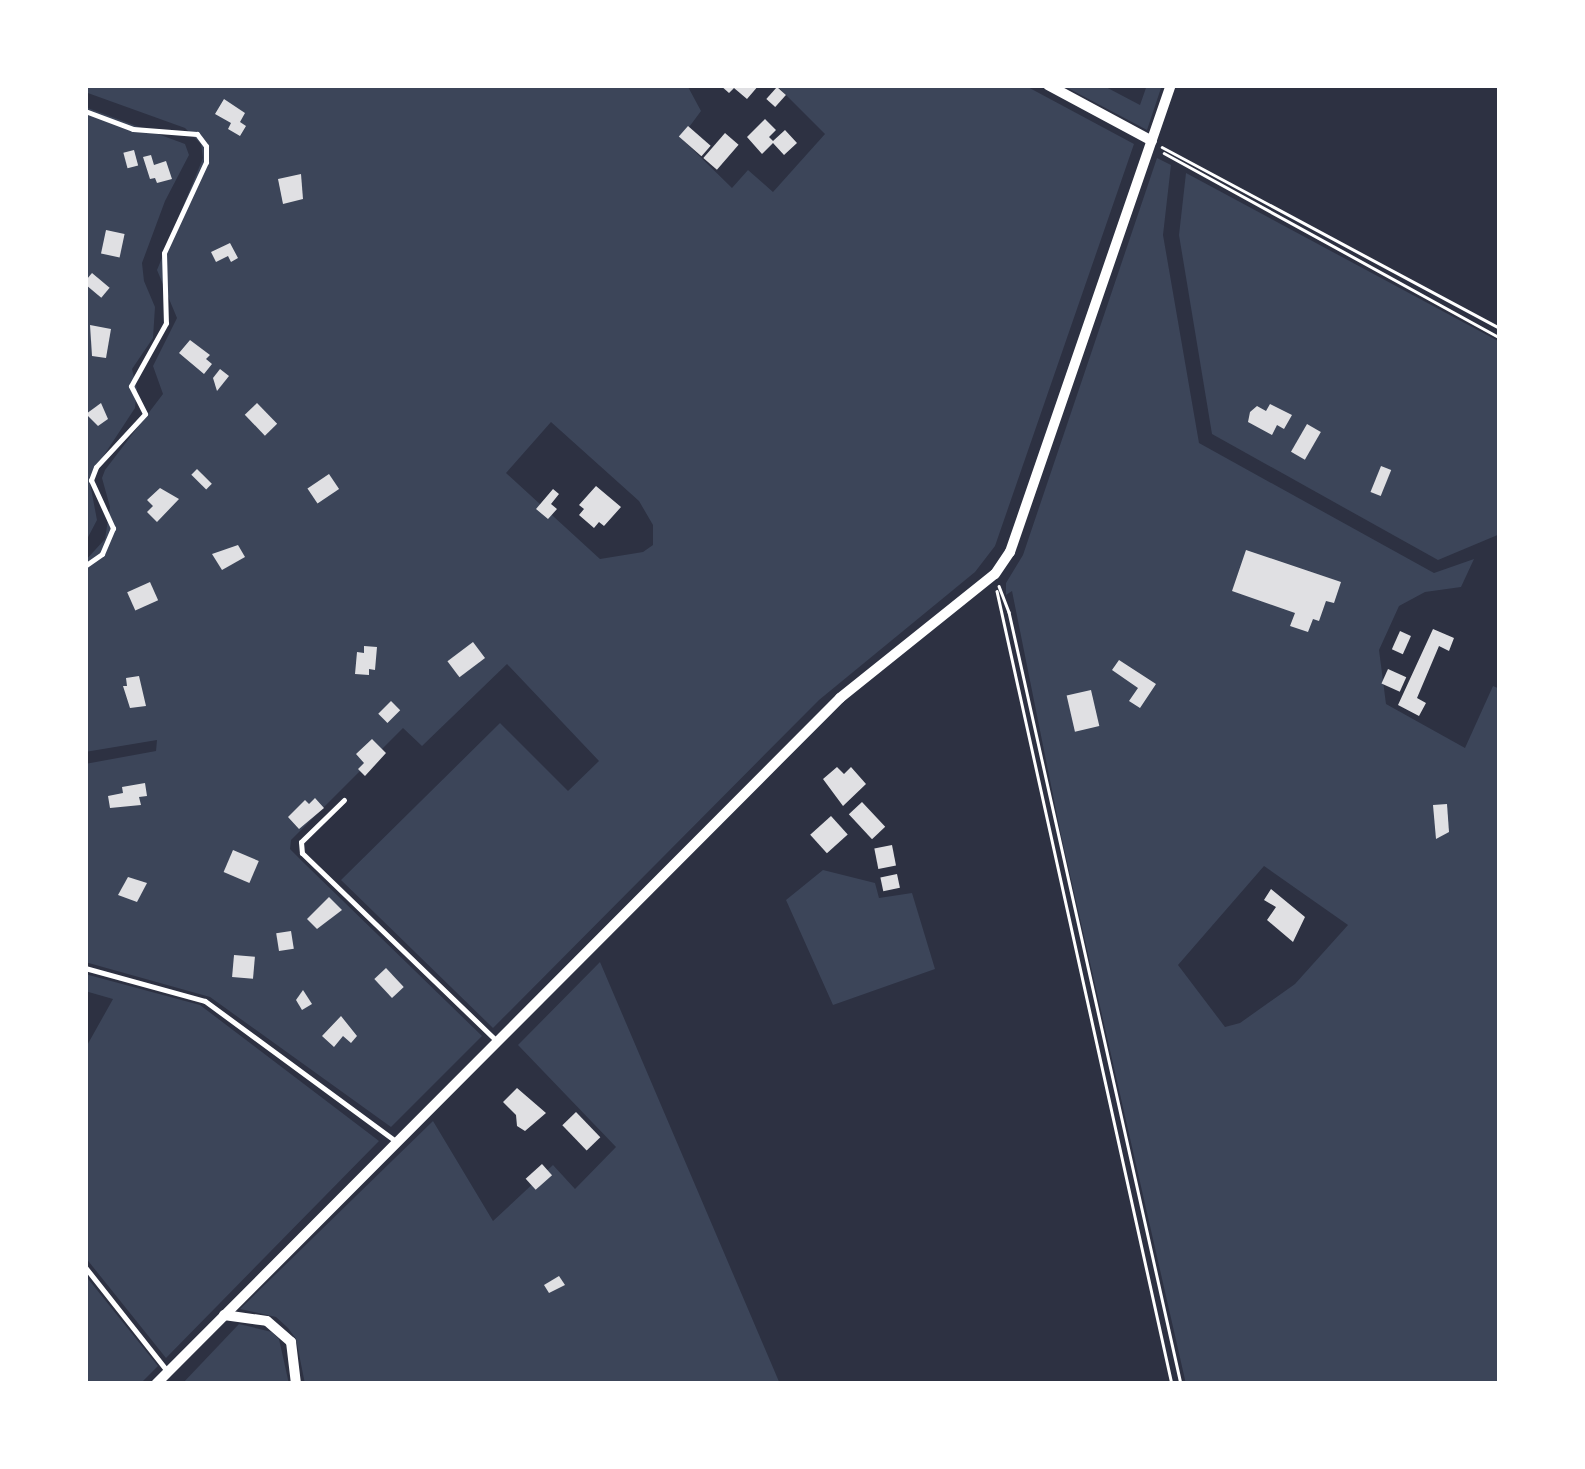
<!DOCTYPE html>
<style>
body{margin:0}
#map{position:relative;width:1585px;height:1469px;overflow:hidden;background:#2d3142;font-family:"Alegreya Sans",sans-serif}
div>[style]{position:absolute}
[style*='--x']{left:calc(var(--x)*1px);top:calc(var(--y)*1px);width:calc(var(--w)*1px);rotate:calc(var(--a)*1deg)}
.green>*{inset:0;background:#3c4559}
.building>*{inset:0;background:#e0e0e3;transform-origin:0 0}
.path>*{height:2.5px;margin:-1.25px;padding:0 1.25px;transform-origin:1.25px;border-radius:1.25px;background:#fff}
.service>*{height:5px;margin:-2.5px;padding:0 2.5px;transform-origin:2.5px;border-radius:2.5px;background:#fff}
.minor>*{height:10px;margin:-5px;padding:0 5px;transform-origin:5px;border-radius:5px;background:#fff}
span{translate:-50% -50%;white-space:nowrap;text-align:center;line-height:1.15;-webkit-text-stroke:8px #fff;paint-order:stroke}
.frame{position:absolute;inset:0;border:88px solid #fff;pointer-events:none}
</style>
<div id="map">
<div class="green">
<i style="clip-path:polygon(evenodd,85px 85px,687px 85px,701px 111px,681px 138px,732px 188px,748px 170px,773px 192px,825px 134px,776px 85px,1024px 85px,1134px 144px,995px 546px,975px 572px,819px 700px,493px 1028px,341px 880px,500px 723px,568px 791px,599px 761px,507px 664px,422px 746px,403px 728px,291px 840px,290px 849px,304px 863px,482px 1036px,391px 1127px,210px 997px,85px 962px,85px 764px,156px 751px,157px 740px,85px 752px,85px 561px,105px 539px,110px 507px,102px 478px,105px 470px,163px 394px,153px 366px,177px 318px,157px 270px,203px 158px,201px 144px,185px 128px,85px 92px,85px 85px,551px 422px,639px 501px,653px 525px,653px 545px,643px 552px,600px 559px,506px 473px,551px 422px)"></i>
<i style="clip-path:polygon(1062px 85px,1102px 85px,1140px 105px,1147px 85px,1162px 85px,1147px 130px)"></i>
<i style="clip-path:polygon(85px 107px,185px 144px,189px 155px,165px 201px,142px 263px,144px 281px,155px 307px,153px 338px,132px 369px,137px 389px,135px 408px,89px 478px,97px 520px,85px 543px)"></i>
<i style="clip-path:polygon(evenodd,1157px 158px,1171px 165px,1163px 235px,1199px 443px,1434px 573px,1474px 559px,1461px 587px,1425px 592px,1399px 606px,1379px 650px,1386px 704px,1465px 748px,1493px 686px,1500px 689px,1500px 1384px,1186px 1384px,1061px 835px,1012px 591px,1006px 595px,1006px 583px,1023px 555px,1157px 158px,1264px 866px,1348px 925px,1295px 984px,1240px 1023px,1225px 1027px,1178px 965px,1264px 866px)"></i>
<i style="clip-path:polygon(1186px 173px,1500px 342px,1500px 534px,1438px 560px,1212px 434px,1179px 235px)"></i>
<i style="clip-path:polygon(823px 870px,875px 883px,879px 898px,912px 893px,935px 969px,833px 1005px,786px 900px)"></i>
<i style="clip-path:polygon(600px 962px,780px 1384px,305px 1384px,296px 1339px,288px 1328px,276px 1317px,240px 1309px,433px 1121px,493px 1221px,553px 1165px,575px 1189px,616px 1147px,518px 1045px)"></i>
<i style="clip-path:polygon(85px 974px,200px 1005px,379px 1141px,166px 1358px,85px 1257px,85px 1049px,113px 999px,85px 991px)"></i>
<i style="clip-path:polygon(85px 1275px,158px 1366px,140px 1384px,85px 1384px)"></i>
<i style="clip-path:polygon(239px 1324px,272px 1332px,279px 1339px,289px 1384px,182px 1384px)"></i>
</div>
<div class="building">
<i style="clip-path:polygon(720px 85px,759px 85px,747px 99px,734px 88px,729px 93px)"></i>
<i style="left:777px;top:87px;width:12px;height:16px;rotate:42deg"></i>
<i style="clip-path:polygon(224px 99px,245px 113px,240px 122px,246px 126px,240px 136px,228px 129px,231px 123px,215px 114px)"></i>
<i style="clip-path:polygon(765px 119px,776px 130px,769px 137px,773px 141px,785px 130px,797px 143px,784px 155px,773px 143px,762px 154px,747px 137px)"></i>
<i style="left:688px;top:126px;width:30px;height:14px;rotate:41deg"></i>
<i style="left:725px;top:133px;width:18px;height:33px;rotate:41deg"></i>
<i style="left:134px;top:150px;width:16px;height:11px;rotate:75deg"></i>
<i style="clip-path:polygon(151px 155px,154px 165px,166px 161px,172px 179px,157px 183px,155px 178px,150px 179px,143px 157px)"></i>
<i style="clip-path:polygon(301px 174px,303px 199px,283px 204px,278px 179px)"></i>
<i style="left:106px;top:230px;width:19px;height:24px;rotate:12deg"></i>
<i style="clip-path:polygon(230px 243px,238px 258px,231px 262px,228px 256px,216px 262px,211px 252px)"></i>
<i style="left:92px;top:273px;width:23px;height:13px;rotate:40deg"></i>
<i style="clip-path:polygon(90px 325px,111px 329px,106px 358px,92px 356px)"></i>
<i style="clip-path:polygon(190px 340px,210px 355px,206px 359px,212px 364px,204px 374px,179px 353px)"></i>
<i style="clip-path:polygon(220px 369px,229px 376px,217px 391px,213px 378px)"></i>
<i style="clip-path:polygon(101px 403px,108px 419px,98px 426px,86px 414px)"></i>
<i style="left:257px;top:403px;width:29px;height:17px;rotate:46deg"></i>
<i style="clip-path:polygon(1270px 404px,1292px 415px,1284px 429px,1277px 425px,1272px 435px,1248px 422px,1250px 412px,1257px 406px,1266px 411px)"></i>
<i style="left:1307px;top:424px;width:16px;height:32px;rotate:30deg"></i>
<i style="left:1381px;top:466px;width:11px;height:28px;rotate:22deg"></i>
<i style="left:197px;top:469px;width:21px;height:8px;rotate:45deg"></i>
<i style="left:329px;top:474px;width:18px;height:26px;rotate:56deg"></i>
<i style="clip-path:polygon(596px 486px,621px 507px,604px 526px,599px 522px,594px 528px,579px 515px,584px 509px,579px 505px)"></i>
<i style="clip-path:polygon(160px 488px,179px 499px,157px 522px,147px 512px,153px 506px,147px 500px)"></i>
<i style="clip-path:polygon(553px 489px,559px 494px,551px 504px,557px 509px,548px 519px,536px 509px)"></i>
<i style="clip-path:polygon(238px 545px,245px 557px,222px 570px,212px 554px)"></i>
<i style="clip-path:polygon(1246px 550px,1341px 582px,1334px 603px,1326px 601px,1319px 621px,1313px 619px,1308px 632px,1290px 626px,1295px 613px,1232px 591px)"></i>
<i style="left:150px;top:582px;width:20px;height:25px;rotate:66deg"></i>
<i style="clip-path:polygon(1433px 629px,1454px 638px,1449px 651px,1439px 646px,1417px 698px,1426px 703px,1419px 716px,1398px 705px)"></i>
<i style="left:1400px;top:631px;width:12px;height:20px;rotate:24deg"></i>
<i style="left:473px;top:642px;width:20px;height:32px;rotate:53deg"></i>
<i style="clip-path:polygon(364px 646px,377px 647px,375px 670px,369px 669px,369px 675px,355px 674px,357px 652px,364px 653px)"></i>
<i style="clip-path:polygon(1119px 660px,1156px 684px,1140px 708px,1129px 701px,1138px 688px,1112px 670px)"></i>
<i style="left:1388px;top:669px;width:20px;height:16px;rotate:24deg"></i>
<i style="clip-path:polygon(139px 676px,146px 706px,130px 708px,123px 686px,127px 686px,126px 678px)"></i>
<i style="left:1091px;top:690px;width:37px;height:25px;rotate:77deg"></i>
<i style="left:391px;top:701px;width:13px;height:18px;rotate:45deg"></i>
<i style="clip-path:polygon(372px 739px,386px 753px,365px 776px,358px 769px,364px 763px,356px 754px)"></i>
<i style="clip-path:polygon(837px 767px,844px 774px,851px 767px,866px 784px,843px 806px,823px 779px)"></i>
<i style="clip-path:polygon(145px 783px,147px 796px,139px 797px,141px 805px,110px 808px,108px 796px,123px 793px,122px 787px)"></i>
<i style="clip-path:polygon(315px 798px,324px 808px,299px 829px,288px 817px,305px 800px,309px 804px)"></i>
<i style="left:862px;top:802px;width:34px;height:18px;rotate:47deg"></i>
<i style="clip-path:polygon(1447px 804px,1449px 832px,1436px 839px,1433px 805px)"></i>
<i style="left:831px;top:816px;width:25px;height:28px;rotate:48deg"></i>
<i style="left:892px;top:845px;width:21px;height:18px;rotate:79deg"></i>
<i style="left:233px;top:850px;width:28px;height:24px;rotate:23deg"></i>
<i style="left:897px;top:874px;width:14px;height:17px;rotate:78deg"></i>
<i style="clip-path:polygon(128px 877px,147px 883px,137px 902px,118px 895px)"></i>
<i style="clip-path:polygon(1271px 889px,1305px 917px,1293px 942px,1267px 920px,1276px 907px,1264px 900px)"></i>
<i style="clip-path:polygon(329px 897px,342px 910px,317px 929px,307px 919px)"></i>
<i style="left:291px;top:931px;width:18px;height:15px;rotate:81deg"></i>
<i style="left:234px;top:955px;width:21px;height:22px;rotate:5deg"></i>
<i style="left:386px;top:968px;width:26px;height:16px;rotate:47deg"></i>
<i style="clip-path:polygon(303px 990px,312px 1004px,302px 1010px,296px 1000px)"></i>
<i style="clip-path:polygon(341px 1016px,357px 1036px,351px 1043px,343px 1036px,334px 1047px,322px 1036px)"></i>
<i style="clip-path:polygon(517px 1088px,546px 1113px,525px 1131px,517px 1126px,516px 1115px,503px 1102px)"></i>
<i style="left:576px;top:1112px;width:35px;height:19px;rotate:46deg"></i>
<i style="left:542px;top:1164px;width:15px;height:22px;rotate:48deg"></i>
<i style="clip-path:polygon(559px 1276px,565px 1285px,549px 1293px,544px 1285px)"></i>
</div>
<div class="path">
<i style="--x:1162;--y:147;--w:383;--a:28.2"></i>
<i style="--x:1164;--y:153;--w:384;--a:28.8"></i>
<i style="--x:999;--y:586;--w:28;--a:69"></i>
<i style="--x:1009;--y:612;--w:791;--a:77.44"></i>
<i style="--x:997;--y:591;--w:812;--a:77.56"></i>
</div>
<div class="service">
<i style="--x:85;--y:111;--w:51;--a:20.6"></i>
<i style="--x:133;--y:129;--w:64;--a:4.5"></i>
<i style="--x:197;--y:134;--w:15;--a:53"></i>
<i style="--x:206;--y:146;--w:16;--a:90"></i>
<i style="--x:206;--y:162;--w:100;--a:114.8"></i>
<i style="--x:164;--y:253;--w:70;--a:88.4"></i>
<i style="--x:166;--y:323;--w:72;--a:119.1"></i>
<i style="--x:131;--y:386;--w:31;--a:63"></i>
<i style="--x:145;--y:414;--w:72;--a:132.8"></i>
<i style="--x:96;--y:467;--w:14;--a:111"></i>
<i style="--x:91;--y:480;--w:53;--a:65.4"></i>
<i style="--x:113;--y:528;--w:28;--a:113"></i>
<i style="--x:102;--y:554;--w:21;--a:145"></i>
<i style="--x:344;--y:800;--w:60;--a:135.7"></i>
<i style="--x:301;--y:842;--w:11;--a:85"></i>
<i style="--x:302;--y:853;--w:271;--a:44"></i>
<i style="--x:85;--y:968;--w:124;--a:15.4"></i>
<i style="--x:205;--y:1001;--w:238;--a:36.3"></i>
<i style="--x:85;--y:1267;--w:134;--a:51.7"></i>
</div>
<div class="minor">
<i style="--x:1048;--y:85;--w:118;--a:28.3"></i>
<i style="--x:224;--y:1315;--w:43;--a:7.9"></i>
<i style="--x:267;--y:1321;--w:32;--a:41"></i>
<i style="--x:291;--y:1342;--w:42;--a:83.2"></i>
<i style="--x:156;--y:1384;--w:969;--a:-45.08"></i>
<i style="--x:840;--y:698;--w:198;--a:-38.7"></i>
<i style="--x:995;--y:574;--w:27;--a:-56"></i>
<i style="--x:1010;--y:552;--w:494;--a:-71"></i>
</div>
<div class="frame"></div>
</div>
